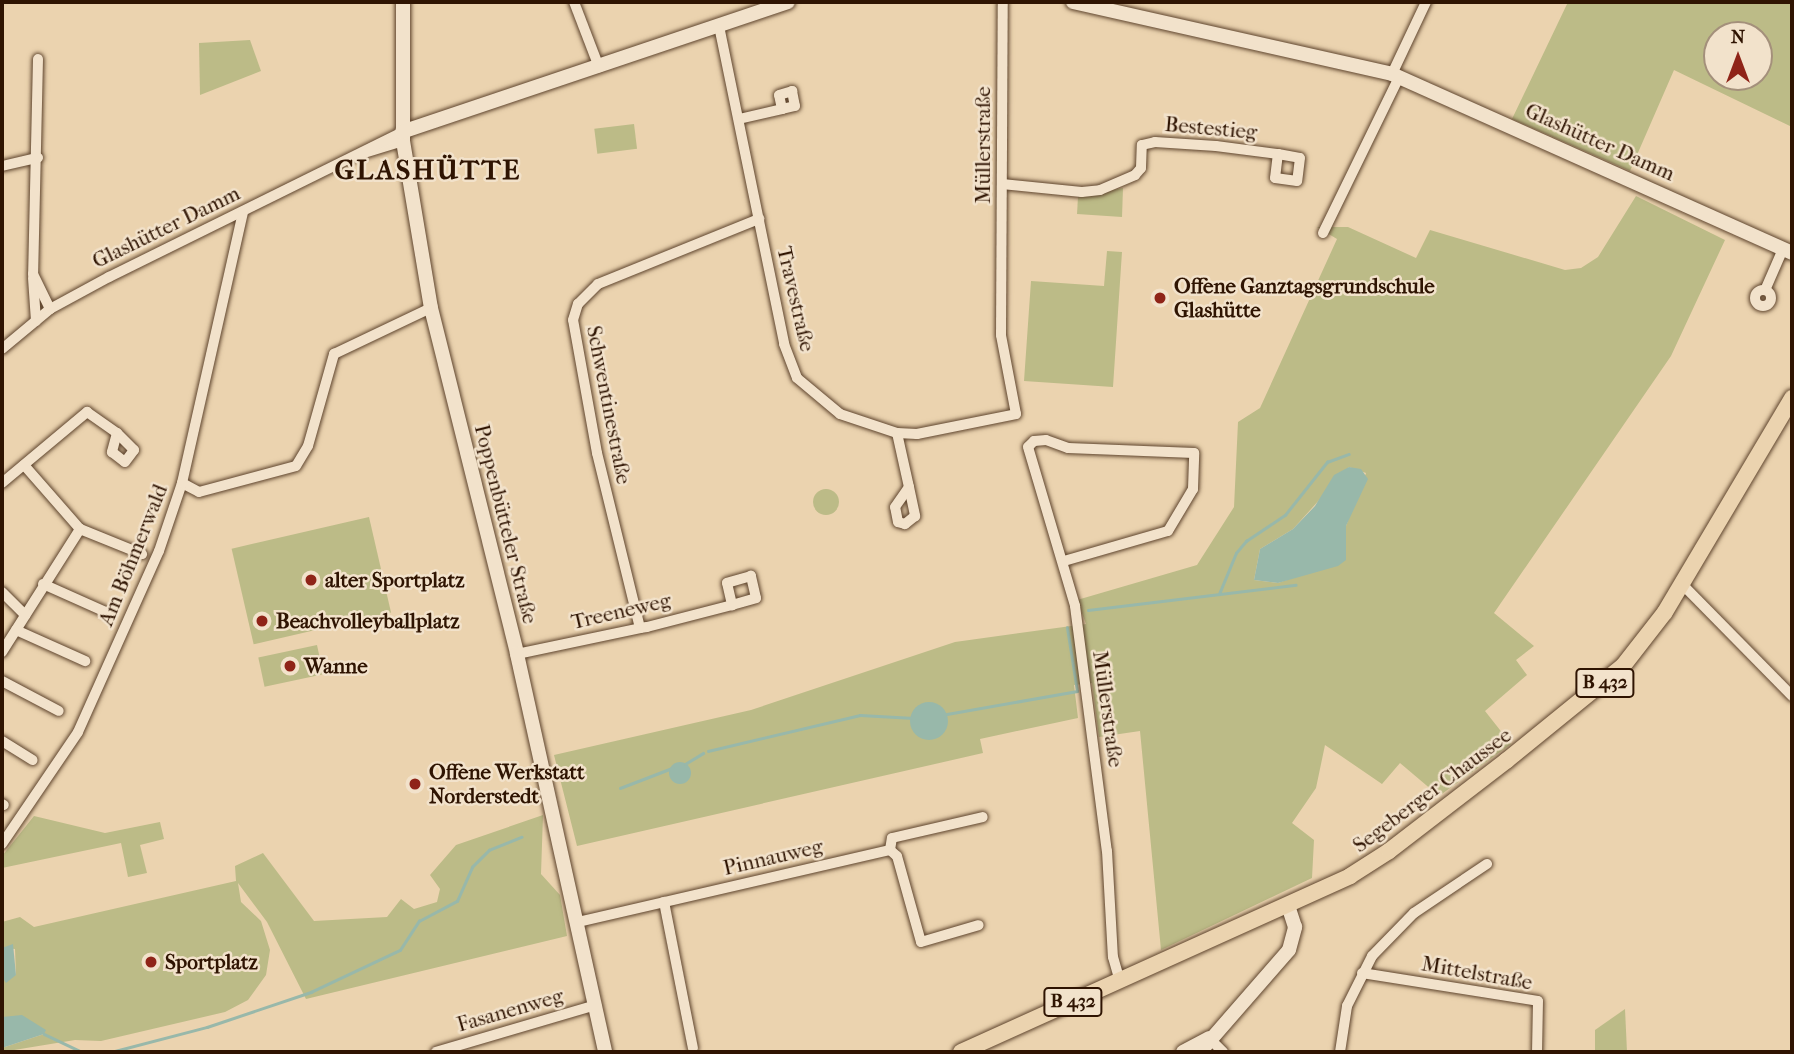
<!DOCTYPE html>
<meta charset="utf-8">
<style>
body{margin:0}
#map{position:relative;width:1794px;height:1054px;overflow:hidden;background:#ebd3af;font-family:"IM FELL French Canon",serif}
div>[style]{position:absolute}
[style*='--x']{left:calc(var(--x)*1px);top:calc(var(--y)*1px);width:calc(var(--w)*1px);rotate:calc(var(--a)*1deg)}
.green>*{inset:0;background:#bcbb87;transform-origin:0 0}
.round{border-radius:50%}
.water>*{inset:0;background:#98b8aa}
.stream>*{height:2.5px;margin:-1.25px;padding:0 1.25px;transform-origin:1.25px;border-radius:1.25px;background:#98b8aa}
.roads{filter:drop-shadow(0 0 2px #5e442d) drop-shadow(0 0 2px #5e442d)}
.street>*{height:10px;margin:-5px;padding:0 5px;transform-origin:5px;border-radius:5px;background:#f2e2cb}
.street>.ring{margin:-5px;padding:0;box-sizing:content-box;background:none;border:10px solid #f2e2cb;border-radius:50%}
.secondary>*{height:14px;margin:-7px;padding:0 7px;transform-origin:7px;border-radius:7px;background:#f2e2cb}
.primary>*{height:16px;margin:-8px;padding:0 8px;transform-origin:8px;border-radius:8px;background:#ebd3af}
.dots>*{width:19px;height:19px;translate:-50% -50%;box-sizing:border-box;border:4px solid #f2e2cb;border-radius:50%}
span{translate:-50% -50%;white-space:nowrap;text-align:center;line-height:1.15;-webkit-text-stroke:5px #f2e2cb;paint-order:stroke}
.shield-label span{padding:2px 5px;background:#f2e2cb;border:2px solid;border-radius:5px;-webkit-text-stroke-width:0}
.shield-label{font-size:19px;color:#2f1402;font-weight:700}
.street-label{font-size:21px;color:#2f1402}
.poi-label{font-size:21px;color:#2f1402;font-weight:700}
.left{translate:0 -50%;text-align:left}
.district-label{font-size:28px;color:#2f1402;font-weight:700;letter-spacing:2px}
.frame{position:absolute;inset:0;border:4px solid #2f1402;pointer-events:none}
.north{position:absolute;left:1703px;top:21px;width:70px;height:70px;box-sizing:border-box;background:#f2e2cb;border:2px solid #a4907b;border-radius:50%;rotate:0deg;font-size:19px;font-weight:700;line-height:28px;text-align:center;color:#2f1402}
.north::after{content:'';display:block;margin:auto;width:24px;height:32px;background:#8f2418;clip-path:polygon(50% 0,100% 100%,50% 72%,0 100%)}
</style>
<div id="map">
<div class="green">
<i style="clip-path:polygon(evenodd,1568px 2px,1792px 2px,1792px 127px,1674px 70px,1630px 171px,1512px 119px,1568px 2px,1717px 35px,1759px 35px,1759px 77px,1717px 77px,1717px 35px)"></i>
<i style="clip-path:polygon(250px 40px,261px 71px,200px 95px,199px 43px)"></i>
<i style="left:634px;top:124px;width:25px;height:40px;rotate:83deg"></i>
<i style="clip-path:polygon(1123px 188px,1122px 217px,1077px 214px,1078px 197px)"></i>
<i style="clip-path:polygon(evenodd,1636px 196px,1725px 240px,1671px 356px,1494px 613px,1534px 646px,1516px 660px,1527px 675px,1485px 711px,1511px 744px,1439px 796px,1400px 763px,1382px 784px,1325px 745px,1316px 788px,1292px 823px,1314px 840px,1312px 878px,1161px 950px,1140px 731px,1099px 737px,1092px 683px,1074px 685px,1078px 718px,980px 739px,983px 753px,577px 846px,554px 755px,751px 710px,955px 642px,1086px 624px,1077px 600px,1197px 565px,1234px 507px,1238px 422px,1260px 408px,1337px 239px,1317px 227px,1348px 227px,1416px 258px,1430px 230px,1565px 270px,1581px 268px,1598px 257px,1636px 196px,1349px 467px,1366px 473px,1346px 526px,1345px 560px,1278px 583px,1254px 580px,1260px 549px,1293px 529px,1349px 467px)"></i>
<i style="clip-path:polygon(1107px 251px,1122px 252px,1113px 387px,1024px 381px,1031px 281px,1104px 286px)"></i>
<i class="round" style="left:813px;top:489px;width:26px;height:26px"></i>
<i style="left:369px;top:517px;width:98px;height:141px;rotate:77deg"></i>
<i style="left:317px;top:645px;width:30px;height:60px;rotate:78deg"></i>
<i style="clip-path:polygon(543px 815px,541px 874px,560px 895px,567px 936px,306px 999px,267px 922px,238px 883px,241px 902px,261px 921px,270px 950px,266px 975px,248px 1000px,225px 1012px,101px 1041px,75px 1040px,2px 1052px,2px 1048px,44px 1034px,2px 1017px,2px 977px,16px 975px,15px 949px,2px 948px,2px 922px,20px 917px,34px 927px,236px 881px,235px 866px,263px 853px,314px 921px,387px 917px,401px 899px,414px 909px,437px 902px,440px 889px,430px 875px,456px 845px)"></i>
<i style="clip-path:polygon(34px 816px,105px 833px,160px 822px,164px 839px,140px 845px,147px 873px,128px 877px,121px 843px,2px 868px,2px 856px)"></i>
<i style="clip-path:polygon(1625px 1009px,1627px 1052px,1595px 1052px,1595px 1030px)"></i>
</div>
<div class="water">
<i style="clip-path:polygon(1349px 467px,1361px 469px,1368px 479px,1346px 526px,1346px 560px,1338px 566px,1278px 583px,1254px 580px,1260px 549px,1293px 529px,1315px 506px,1334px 475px)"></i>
<i class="round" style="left:910px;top:702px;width:38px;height:38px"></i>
<i class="round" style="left:669px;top:762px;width:22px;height:22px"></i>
<i style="clip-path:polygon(13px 944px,16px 975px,6px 983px,2px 977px,2px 948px)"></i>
<i style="clip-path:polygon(22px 1015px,46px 1030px,44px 1034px,2px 1048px,2px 1017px)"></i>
</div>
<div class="stream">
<i style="--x:1219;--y:594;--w:44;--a:-67.5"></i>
<i style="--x:1236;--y:553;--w:16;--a:-50"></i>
<i style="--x:1246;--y:541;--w:47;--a:-33.7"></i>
<i style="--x:1285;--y:515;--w:68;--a:-51.6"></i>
<i style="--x:1327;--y:462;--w:23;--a:-20"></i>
<i style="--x:1088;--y:610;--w:209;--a:-6.9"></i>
<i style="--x:947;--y:714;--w:132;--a:-10"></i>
<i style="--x:1077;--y:691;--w:64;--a:-99"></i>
<i style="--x:708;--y:751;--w:156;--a:-13.3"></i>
<i style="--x:860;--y:715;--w:54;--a:3.2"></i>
<i style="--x:685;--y:764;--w:21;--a:-31"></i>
<i style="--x:620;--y:788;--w:56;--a:-21"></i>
<i style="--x:44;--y:1034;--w:42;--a:25.3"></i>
<i style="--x:111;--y:1052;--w:99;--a:-14.6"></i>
<i style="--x:207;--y:1027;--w:110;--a:-18.6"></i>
<i style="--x:311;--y:992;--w:98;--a:-25.3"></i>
<i style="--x:400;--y:950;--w:35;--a:-57"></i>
<i style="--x:419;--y:921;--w:43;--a:-27.8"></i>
<i style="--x:457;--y:901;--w:37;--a:-66"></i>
<i style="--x:472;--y:867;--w:24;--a:-45"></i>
<i style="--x:489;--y:850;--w:35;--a:-22"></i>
</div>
<div class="roads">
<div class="street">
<i style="--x:574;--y:2;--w:70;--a:69"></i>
<i style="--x:719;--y:26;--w:325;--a:78.4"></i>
<i style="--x:784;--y:344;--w:36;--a:69"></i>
<i style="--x:797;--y:378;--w:56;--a:39.9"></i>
<i style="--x:840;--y:414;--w:60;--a:18.4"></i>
<i style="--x:897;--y:433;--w:20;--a:3"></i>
<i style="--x:917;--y:434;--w:101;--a:-11.4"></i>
<i style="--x:1016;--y:414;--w:80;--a:-100.8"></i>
<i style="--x:1001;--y:335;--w:333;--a:-89.7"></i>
<i style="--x:38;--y:59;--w:215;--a:91.3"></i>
<i style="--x:33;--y:274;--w:39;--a:64"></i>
<i style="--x:1392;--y:74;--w:80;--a:-64.7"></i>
<i style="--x:739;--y:119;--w:44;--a:-13.1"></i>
<i style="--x:782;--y:109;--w:14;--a:-102"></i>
<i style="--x:779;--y:95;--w:14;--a:-17"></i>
<i style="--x:792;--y:91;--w:15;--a:79"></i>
<i style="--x:795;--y:106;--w:13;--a:167"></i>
<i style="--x:364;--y:153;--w:41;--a:-17.1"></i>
<i style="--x:2;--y:166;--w:37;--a:-13"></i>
<i style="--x:1002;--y:184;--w:80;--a:5.7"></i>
<i style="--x:1082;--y:192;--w:18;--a:-6"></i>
<i style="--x:1100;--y:190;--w:38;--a:-23"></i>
<i style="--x:1135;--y:175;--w:9;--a:-49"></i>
<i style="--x:1141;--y:168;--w:23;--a:-88"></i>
<i style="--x:1142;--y:145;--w:13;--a:-13"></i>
<i style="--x:1155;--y:142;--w:61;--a:3.8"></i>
<i style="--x:1216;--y:146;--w:63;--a:7.4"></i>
<i style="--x:1278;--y:154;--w:22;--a:10"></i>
<i style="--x:1300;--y:158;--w:23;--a:97"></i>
<i style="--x:1297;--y:181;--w:22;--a:-172"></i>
<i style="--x:1275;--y:178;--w:24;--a:-83"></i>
<i style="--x:1323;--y:233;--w:174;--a:-64"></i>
<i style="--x:33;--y:278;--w:43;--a:86"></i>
<i style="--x:1766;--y:288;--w:43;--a:-66.4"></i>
<i class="ring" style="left:1755px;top:290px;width:6px;height:6px"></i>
<i style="--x:2;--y:349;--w:62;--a:-39.8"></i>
<i style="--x:50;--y:309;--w:67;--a:-28.5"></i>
<i style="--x:109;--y:277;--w:327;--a:-26.3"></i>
<i style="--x:897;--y:433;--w:55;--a:77.5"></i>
<i style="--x:909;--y:487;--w:30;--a:78"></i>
<i style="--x:915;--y:516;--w:13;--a:141"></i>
<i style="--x:905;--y:524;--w:7;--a:-164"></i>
<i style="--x:898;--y:522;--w:15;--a:-101"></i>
<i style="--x:895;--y:507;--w:24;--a:-55"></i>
<i style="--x:2;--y:483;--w:111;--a:-39.9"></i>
<i style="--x:87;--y:412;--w:37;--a:35"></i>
<i style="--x:117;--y:433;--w:20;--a:105"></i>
<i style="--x:112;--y:452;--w:16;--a:38"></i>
<i style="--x:125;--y:462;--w:15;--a:-53"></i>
<i style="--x:134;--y:450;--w:24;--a:-135"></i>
<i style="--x:182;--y:483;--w:19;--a:28"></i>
<i style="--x:199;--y:492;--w:100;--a:-15"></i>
<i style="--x:296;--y:466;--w:23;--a:-59"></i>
<i style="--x:308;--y:446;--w:96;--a:-74.2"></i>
<i style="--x:334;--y:354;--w:107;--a:-25.4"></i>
<i style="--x:80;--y:529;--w:67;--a:22"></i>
<i style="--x:1064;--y:561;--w:108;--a:-16.1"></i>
<i style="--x:1168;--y:531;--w:49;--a:-59.2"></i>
<i style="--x:1193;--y:489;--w:36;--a:-88"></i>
<i style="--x:1194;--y:453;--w:126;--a:-177.7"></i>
<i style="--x:1068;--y:448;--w:23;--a:-160"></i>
<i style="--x:1046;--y:440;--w:12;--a:175"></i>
<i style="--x:1034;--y:441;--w:8;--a:135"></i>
<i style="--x:1028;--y:447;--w:166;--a:73.5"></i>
<i style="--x:1075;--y:606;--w:247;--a:82.6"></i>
<i style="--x:1107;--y:851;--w:106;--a:86.8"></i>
<i style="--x:1113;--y:957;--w:25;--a:74"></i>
<i style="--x:43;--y:584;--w:73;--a:24.1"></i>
<i style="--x:1682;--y:584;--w:157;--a:45.5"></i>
<i style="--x:2;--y:592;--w:33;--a:45"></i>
<i style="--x:640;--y:628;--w:180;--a:-103.8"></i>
<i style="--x:597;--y:453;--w:135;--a:-100.2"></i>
<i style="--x:573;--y:320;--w:17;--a:-73"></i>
<i style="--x:578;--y:304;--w:28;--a:-45"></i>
<i style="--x:598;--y:284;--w:174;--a:-22"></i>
<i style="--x:16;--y:630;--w:76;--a:24.2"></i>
<i style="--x:2;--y:652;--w:146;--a:-57.6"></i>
<i style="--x:80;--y:529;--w:85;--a:-131.2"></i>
<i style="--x:517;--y:654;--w:126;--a:-11.9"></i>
<i style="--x:640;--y:628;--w:7;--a:-8"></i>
<i style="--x:647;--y:627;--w:88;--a:-14.5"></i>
<i style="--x:732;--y:605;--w:25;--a:-16"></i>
<i style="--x:756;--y:598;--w:23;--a:-103"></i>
<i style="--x:751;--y:576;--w:25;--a:164"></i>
<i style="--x:727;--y:583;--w:23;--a:77"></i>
<i style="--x:2;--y:681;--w:64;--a:27.8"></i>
<i style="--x:2;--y:741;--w:36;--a:32"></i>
<i style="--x:2;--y:804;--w:2;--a:27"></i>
<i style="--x:2;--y:844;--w:135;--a:-55.8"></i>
<i style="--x:78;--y:732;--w:198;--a:-65.9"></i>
<i style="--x:159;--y:551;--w:72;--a:-71.3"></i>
<i style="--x:182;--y:483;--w:277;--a:-77.3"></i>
<i style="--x:890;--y:850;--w:9;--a:41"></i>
<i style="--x:897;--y:856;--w:89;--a:74.4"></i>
<i style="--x:921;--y:942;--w:60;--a:-16.3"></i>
<i style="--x:890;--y:850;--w:12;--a:-81"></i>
<i style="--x:892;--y:838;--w:93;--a:-13"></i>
<i style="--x:664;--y:902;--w:149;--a:78.8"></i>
<i style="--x:578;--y:922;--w:320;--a:-13"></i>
<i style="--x:1362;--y:973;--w:178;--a:9"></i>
<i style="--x:1538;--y:1001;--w:51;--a:91.1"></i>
<i style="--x:1209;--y:1038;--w:20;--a:45"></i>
<i style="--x:436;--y:1052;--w:167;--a:-16.4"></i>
<i style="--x:1340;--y:1052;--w:47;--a:-81.3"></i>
<i style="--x:1347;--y:1006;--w:56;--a:-63.4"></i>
<i style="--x:1372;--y:956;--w:60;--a:-45.7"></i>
<i style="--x:1414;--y:913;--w:88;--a:-33.9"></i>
</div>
<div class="secondary">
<i style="--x:403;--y:2;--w:139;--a:90"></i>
<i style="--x:403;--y:141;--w:169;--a:80.5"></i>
<i style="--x:431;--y:308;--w:357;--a:76"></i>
<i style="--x:517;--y:654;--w:408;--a:77.5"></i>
<i style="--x:1073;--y:2;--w:327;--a:12.7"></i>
<i style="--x:1392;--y:74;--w:438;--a:24.1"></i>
<i style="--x:402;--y:132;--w:407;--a:-18.6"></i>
<i style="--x:1183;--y:1052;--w:30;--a:-28"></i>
<i style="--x:1200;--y:1052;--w:135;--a:-48.9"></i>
<i style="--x:1289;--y:950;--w:24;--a:-75"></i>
<i style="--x:1295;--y:927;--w:22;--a:-108"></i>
</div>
<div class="primary">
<i style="--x:961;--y:1052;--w:427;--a:-24.3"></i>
<i style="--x:1350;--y:876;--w:46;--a:-32.7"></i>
<i style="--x:1389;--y:851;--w:148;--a:-37.6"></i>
<i style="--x:1506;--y:761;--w:151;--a:-39.1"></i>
<i style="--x:1623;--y:666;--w:68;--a:-52.1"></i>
<i style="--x:1665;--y:612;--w:249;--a:-59.3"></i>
</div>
</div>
<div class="dots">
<i style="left:1160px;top:298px;background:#8f2418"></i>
<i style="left:311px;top:580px;background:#8f2418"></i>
<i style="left:262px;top:621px;background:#8f2418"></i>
<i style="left:290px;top:666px;background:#8f2418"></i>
<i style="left:415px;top:784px;background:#8f2418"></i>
<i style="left:151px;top:962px;background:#8f2418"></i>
</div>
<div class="shield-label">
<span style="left:1605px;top:683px">B 432</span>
<span style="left:1073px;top:1002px">B 432</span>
</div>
<div class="street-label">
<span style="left:1211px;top:128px;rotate:5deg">Bestestieg</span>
<span style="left:1600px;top:142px;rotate:24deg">Glashütter Damm</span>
<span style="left:983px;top:145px;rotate:-90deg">Müllerstraße</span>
<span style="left:166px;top:227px;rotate:-26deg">Glashütter Damm</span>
<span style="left:796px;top:299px;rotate:77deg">Travestraße</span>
<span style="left:609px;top:405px;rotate:79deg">Schwentinestraße</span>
<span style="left:506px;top:524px;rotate:76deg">Poppenbütteler Straße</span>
<span style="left:133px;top:555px;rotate:-68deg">Am Böhmerwald</span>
<span style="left:621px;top:611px;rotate:-13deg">Treeneweg</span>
<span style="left:1108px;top:709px;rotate:82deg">Müllerstraße</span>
<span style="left:1432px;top:790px;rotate:-37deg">Segeberger Chaussee</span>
<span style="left:773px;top:857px;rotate:-13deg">Pinnauweg</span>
<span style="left:1477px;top:973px;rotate:10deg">Mittelstraße</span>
<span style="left:510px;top:1010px;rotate:-16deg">Fasanenweg</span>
</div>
<div class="poi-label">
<span class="left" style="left:1174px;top:298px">Offene Ganztagsgrundschule<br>Glashütte</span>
<span class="left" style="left:325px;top:580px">alter Sportplatz</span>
<span class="left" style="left:276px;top:621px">Beachvolleyballplatz</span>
<span class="left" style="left:304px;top:666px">Wanne</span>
<span class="left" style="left:429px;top:784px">Offene Werkstatt<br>Norderstedt</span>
<span class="left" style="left:165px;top:962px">Sportplatz</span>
</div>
<div class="district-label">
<span style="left:428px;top:170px">GLASHÜTTE</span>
</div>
<div class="frame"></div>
<div class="north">N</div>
</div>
